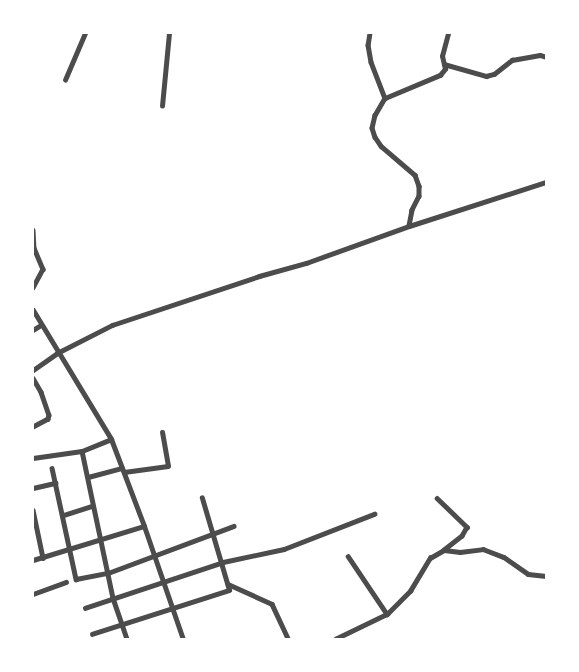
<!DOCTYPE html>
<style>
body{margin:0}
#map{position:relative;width:579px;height:672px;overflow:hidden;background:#fff;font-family:Karla,sans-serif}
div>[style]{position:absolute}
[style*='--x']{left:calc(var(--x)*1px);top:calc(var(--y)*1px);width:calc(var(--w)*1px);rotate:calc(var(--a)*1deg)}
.minor>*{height:4.5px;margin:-2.25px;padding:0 2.25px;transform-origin:2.25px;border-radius:2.25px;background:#4c4c4c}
.tertiary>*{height:5px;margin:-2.5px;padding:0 2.5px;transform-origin:2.5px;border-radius:2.5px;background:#4c4c4c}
span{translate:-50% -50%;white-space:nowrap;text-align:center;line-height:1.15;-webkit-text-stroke:4.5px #fff;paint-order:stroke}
.frame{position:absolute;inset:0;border:34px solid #fff;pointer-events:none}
</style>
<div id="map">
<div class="minor">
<i style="--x:370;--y:33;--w:12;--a:99"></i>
<i style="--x:368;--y:45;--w:17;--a:80"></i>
<i style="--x:371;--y:62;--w:39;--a:69"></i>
<i style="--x:385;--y:98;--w:20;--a:120"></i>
<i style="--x:375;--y:115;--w:13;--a:103"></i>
<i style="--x:372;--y:128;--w:9;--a:72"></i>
<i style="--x:375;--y:137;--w:11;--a:56"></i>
<i style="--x:381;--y:146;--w:45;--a:40.5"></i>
<i style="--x:415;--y:175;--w:12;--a:70"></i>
<i style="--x:419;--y:186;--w:10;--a:90"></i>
<i style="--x:419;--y:196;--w:16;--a:117"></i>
<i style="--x:412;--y:210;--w:16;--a:101"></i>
<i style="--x:444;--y:64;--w:44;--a:15.9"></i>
<i style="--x:486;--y:76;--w:8;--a:-14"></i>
<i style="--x:494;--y:74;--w:23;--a:-38"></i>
<i style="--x:512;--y:60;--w:28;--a:-10"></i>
<i style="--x:540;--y:55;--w:6;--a:18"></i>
<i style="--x:65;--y:80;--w:51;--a:-66.9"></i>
<i style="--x:385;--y:98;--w:60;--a:-22.7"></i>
<i style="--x:440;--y:75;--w:8;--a:-50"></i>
<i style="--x:445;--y:69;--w:13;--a:-103"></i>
<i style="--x:442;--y:56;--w:24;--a:-75"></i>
<i style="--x:162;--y:106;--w:73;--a:-84.5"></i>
<i style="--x:33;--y:230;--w:18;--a:87"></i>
<i style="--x:34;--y:248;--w:23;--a:67"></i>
<i style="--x:43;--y:269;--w:21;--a:118"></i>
<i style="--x:33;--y:330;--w:9;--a:-32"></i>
<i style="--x:33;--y:378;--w:16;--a:60"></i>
<i style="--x:41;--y:392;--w:24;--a:71"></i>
<i style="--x:49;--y:415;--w:4;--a:104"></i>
<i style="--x:48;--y:419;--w:17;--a:152"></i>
<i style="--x:82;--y:451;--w:150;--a:78.1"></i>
<i style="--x:113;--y:598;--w:43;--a:71.1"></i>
<i style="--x:33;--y:458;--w:49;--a:-8.1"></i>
<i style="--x:82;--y:451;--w:31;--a:-22"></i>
<i style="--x:52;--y:468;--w:114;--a:77.8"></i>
<i style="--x:76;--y:579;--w:33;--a:-11"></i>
<i style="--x:108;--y:573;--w:134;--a:-20.5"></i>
<i style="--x:124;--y:472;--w:44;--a:-7.8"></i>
<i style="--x:168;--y:466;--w:34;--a:-100"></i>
<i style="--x:88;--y:477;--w:35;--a:-15"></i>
<i style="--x:33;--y:488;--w:23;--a:-13"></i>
<i style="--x:437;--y:498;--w:42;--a:44"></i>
<i style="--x:467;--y:527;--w:10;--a:119"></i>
<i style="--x:462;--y:536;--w:23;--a:142"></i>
<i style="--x:33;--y:510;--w:49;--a:78.2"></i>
<i style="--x:64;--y:515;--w:29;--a:-18"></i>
<i style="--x:348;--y:556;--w:70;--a:56.1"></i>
<i style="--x:33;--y:560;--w:116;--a:-17"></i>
<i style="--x:228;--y:584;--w:48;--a:24.4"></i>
<i style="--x:272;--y:604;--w:38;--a:65"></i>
<i style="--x:33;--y:594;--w:35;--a:-20"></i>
<i style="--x:85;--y:608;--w:145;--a:-18.4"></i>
<i style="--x:223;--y:562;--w:62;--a:-12"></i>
<i style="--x:284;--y:549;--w:97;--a:-21.3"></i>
<i style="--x:92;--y:634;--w:144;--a:-17.8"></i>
<i style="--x:229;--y:590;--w:96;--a:-106.4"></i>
<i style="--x:335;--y:639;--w:58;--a:-25.7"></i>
<i style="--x:387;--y:614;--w:33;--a:-45"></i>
<i style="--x:410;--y:591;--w:39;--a:-59"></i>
<i style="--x:430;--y:558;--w:16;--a:-30"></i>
<i style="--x:444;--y:550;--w:16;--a:7"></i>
<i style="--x:460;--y:552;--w:23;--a:-7"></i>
<i style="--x:483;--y:549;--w:22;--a:21"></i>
<i style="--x:504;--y:557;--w:29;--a:35"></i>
<i style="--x:528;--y:574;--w:18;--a:6"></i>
</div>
<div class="tertiary">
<i style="--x:33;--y:310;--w:151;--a:58.8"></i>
<i style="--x:111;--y:439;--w:93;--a:69.2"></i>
<i style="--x:144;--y:526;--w:120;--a:71"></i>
<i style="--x:33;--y:370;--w:29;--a:-35"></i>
<i style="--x:57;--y:353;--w:62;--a:-27"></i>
<i style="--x:112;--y:325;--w:155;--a:-18.4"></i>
<i style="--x:259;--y:276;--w:49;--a:-15.5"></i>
<i style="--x:306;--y:263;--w:109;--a:-19.8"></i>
<i style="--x:409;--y:226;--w:144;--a:-17.8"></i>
</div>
<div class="frame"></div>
</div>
